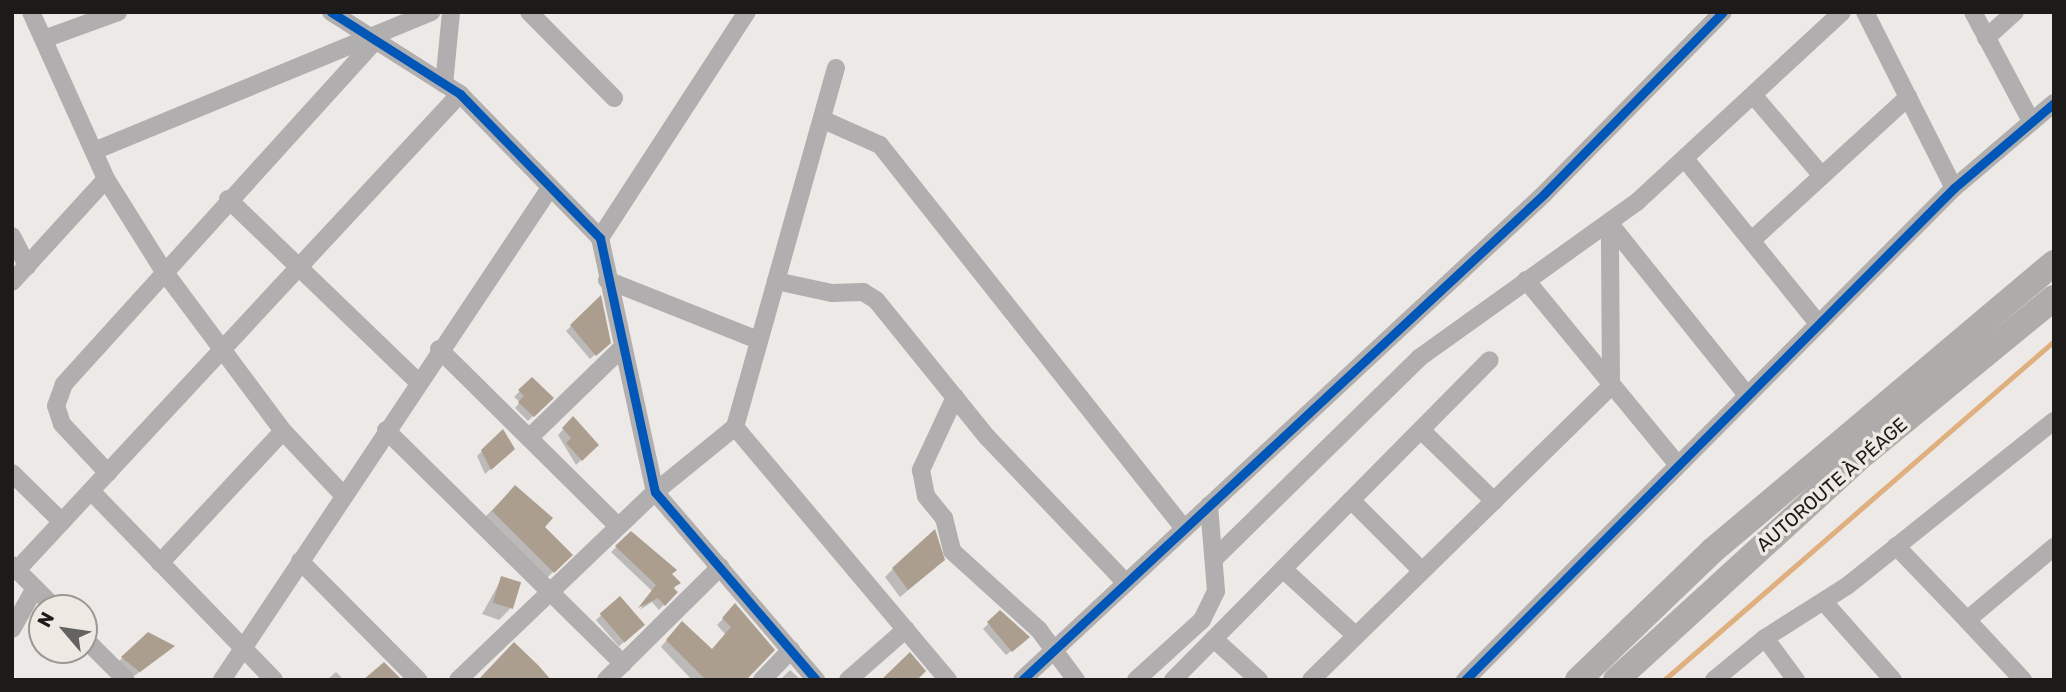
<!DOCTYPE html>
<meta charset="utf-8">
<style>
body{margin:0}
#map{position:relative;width:2066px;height:692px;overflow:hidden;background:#ece9e6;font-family:Rubik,sans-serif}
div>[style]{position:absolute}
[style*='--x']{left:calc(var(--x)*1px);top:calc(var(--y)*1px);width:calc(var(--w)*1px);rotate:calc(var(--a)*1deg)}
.shadow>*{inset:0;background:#0003;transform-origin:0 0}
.stream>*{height:5px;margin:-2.5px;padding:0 2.5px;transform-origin:2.5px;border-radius:2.5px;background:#dfaf7f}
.building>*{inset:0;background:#ac9e8f;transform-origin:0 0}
.minor>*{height:18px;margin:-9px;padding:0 9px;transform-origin:9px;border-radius:9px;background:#b0aeae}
.highway>*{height:26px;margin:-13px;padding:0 13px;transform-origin:13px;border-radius:13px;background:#aeacaa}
.cycleway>*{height:9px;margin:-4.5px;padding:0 4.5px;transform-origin:4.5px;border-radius:4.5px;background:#0057b8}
span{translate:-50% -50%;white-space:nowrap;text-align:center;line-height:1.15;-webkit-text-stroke:7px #efe9e3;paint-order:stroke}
.street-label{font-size:19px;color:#1d1b19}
.frame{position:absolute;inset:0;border:14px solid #1d1b19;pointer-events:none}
.north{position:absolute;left:28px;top:594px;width:70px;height:70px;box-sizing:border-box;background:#efe9e3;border:2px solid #9b9792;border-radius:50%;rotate:299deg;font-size:19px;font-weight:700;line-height:28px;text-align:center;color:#1d1b19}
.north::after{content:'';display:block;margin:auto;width:24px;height:32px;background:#656361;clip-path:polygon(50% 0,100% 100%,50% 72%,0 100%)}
</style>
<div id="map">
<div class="shadow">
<i style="clip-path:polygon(600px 298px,606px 345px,590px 359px,566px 331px)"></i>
<i style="clip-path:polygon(532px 379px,551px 398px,528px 421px,515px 408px,520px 402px,514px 397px)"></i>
<i style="clip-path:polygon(568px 424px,597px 445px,576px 465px,558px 435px)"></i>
<i style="clip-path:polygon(503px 431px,507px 454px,485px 474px,477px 456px)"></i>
<i style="left:508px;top:494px;width:87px;height:33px;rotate:45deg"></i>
<i style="clip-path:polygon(631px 533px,670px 575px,676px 592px,659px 610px,652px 602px,640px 610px,652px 591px,611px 552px)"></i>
<i style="clip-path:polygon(935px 568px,900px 597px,885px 577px,893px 569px)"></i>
<i style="clip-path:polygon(502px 578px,510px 609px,499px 620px,482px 614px)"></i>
<i style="left:620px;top:599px;width:35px;height:32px;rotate:49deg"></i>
<i style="clip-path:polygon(735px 606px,744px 680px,692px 680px,661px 647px,675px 630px,712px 651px,726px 635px,717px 625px)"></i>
<i style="clip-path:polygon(1000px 612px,1023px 642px,1006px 655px,983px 629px)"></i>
<i style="clip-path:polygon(148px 634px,168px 651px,134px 676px,117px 663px)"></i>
<i style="clip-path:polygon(790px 670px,801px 680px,780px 680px)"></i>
<i style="clip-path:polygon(336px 672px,344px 680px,327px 680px)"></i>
</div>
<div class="stream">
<i style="--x:1664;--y:680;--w:517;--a:-41"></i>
</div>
<div class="building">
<i style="clip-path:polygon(601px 295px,611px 343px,596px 356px,570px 325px)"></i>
<i style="clip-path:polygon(532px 377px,554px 398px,534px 417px,518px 402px,524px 396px,518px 390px)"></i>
<i style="clip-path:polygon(573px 416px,599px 445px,582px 461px,566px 443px,571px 438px,562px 428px)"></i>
<i style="clip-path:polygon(503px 429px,515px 449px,491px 470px,481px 450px)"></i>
<i style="clip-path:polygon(515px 485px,553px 518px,545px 527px,573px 555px,554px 573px,492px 511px)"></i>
<i style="clip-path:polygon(935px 529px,945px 560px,908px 590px,892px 568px)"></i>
<i style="clip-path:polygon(631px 531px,677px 570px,672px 574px,681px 583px,673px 588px,678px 592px,665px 606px,658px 598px,638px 608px,656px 585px,615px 546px)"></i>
<i style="left:501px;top:576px;width:21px;height:28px;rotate:17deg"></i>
<i style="left:620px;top:596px;width:38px;height:27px;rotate:49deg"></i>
<i style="clip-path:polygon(735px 603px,775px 650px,746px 680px,706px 680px,666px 640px,682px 621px,712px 649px,731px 627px,722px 618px)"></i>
<i style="clip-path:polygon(1000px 610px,1030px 637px,1012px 652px,987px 622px)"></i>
<i style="clip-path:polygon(148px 632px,175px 646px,140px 672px,121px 657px)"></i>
<i style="clip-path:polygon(514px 642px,539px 666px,551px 680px,478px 680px)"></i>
<i style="clip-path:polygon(910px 652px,926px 671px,917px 680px,881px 680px)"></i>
<i style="clip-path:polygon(384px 662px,402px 680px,363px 680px)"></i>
</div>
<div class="minor">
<i style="--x:31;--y:12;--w:183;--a:65.8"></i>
<i style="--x:106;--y:179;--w:107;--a:57.9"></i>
<i style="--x:163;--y:270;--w:201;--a:53.3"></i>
<i style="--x:283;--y:431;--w:88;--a:46.8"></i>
<i style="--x:331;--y:12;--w:153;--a:32.4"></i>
<i style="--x:460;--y:94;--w:201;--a:45.8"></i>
<i style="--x:600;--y:238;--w:260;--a:77.8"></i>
<i style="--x:655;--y:492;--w:248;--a:49.4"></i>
<i style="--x:529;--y:12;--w:121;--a:45.3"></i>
<i style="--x:1865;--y:12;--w:197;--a:63.2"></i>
<i style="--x:1973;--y:12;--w:121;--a:62"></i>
<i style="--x:1986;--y:38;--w:39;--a:-42"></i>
<i style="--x:44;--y:39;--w:79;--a:-20"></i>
<i style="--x:444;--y:84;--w:72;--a:-84.4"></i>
<i style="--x:1754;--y:96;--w:105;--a:49.6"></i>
<i style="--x:826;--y:121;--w:59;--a:24"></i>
<i style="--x:880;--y:145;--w:490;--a:51.6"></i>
<i style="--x:94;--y:151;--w:365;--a:-22.4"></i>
<i style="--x:1685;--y:159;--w:211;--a:51"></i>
<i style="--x:228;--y:199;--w:262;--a:43.9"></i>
<i style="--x:1610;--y:224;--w:218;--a:51.3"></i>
<i style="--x:12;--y:236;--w:34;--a:63"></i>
<i style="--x:600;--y:238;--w:270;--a:-57"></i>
<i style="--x:1752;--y:240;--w:212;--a:-42.5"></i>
<i style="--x:607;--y:280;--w:162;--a:21.7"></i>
<i style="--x:1526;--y:280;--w:238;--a:50.6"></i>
<i style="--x:776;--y:281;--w:57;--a:12.1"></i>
<i style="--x:832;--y:293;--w:31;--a:-2"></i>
<i style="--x:863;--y:292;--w:15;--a:32"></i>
<i style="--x:876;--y:300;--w:176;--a:51"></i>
<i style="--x:987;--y:437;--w:202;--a:46.4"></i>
<i style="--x:12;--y:282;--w:139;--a:-47.6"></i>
<i style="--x:439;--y:349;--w:252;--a:44.7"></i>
<i style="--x:955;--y:397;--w:81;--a:115"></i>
<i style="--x:921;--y:470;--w:26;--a:79"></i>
<i style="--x:926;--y:496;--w:28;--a:51"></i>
<i style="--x:944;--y:518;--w:34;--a:76"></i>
<i style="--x:952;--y:551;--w:118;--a:42.2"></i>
<i style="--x:1039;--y:630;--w:62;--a:53.5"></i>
<i style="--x:735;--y:427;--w:331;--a:49.9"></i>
<i style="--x:386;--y:430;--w:333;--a:44.6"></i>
<i style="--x:1421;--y:430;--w:102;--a:44.2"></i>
<i style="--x:529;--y:438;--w:131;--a:-44.1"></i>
<i style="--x:12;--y:473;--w:70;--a:44.4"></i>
<i style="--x:108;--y:473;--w:67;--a:-133.2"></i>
<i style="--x:62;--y:424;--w:19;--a:-108"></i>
<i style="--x:56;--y:406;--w:23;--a:-70"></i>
<i style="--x:64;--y:384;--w:464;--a:-47.8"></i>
<i style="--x:91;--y:491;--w:263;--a:45.9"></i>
<i style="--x:1351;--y:500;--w:100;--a:45"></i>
<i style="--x:1896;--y:546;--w:103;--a:46.2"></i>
<i style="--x:1967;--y:620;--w:114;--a:-40"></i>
<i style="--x:1214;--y:559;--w:287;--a:-44.4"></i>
<i style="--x:1419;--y:358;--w:269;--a:-35.6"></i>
<i style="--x:1638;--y:201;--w:278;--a:-42.8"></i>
<i style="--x:300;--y:561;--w:168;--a:45.2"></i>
<i style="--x:160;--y:563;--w:180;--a:-47"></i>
<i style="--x:12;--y:565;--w:61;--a:45"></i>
<i style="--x:1283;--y:569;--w:99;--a:42.5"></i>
<i style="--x:17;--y:570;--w:650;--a:-47.06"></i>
<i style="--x:1824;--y:602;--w:104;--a:48.5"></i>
<i style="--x:1967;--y:620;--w:82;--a:47"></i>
<i style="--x:12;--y:629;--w:47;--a:-60.7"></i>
<i style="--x:84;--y:638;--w:59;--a:45"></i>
<i style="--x:1765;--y:638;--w:52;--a:53.6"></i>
<i style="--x:1214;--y:639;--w:61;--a:42.3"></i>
<i style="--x:222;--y:680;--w:591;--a:-56.31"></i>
<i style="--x:458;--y:680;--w:272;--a:-43.7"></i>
<i style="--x:655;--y:492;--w:103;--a:-39.1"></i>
<i style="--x:735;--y:427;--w:373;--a:-74.3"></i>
<i style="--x:606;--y:680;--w:161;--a:-44.7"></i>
<i style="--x:762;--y:680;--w:42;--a:-46"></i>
<i style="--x:848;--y:680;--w:77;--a:-41.3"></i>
<i style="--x:1022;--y:680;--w:713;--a:-42.95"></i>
<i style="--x:1544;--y:194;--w:255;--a:-45.5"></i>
<i style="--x:1136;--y:680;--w:89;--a:-42.3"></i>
<i style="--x:1202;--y:620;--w:32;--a:-64"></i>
<i style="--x:1216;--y:591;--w:86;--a:-94.7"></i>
<i style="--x:1173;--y:680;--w:450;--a:-45.3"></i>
<i style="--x:1311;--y:680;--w:420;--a:-44.4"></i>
<i style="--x:1611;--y:386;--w:162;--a:-90.4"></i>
<i style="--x:1465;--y:680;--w:694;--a:-45.18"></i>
<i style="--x:1954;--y:188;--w:131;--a:-40.4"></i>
<i style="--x:1714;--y:680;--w:66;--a:-39.5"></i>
<i style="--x:1765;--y:638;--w:97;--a:-32.4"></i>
<i style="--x:1847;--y:586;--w:265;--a:-38.6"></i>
</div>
<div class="highway">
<i style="--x:1578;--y:680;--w:186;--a:-43.9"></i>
<i style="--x:1712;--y:551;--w:447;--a:-40.1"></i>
<i style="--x:1616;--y:680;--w:337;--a:-42.4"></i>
<i style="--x:1865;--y:453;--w:244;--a:-39.4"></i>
</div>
<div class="cycleway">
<i style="--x:331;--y:12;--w:153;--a:32.4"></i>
<i style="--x:460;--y:94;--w:201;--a:45.8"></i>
<i style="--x:600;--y:238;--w:260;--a:77.8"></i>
<i style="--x:655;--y:492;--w:248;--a:49.4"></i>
<i style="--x:1022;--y:680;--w:713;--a:-42.95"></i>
<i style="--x:1544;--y:194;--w:255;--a:-45.5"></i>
<i style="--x:1465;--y:680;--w:694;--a:-45.18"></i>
<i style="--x:1954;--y:188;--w:131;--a:-40.4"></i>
</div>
<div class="street-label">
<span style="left:1832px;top:485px;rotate:-41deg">AUTOROUTE À PÉAGE</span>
</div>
<div class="frame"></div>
<div class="north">N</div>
</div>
